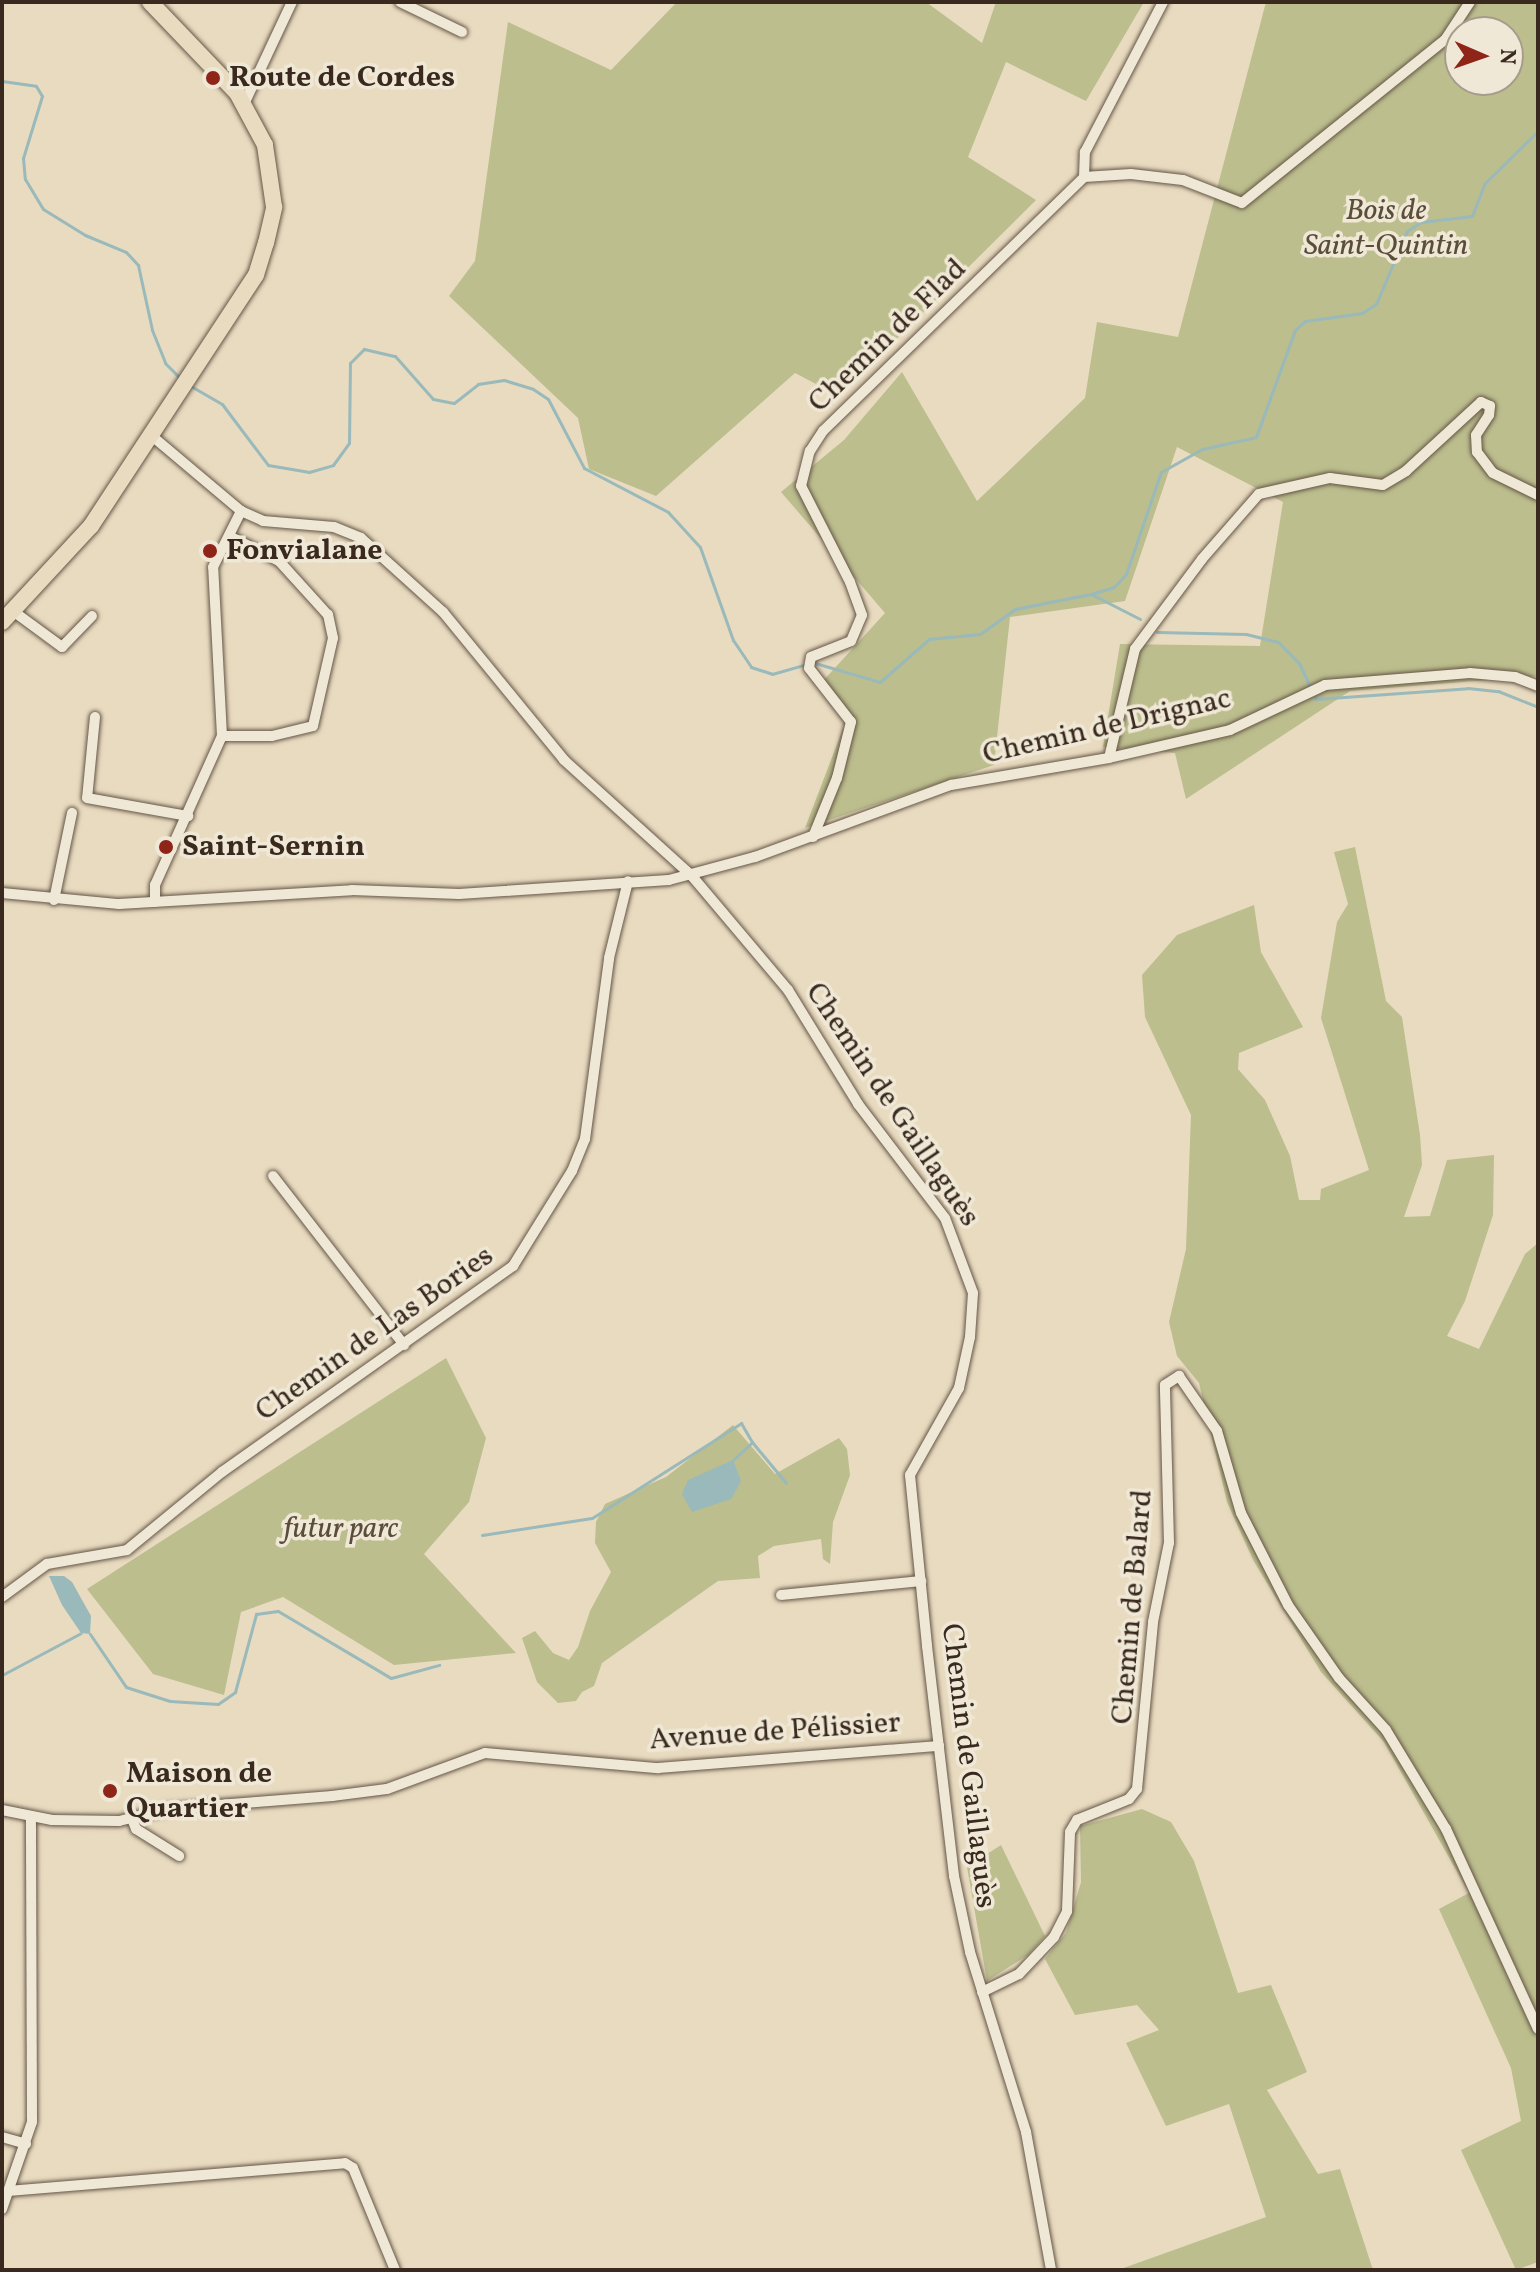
<!DOCTYPE html>
<meta charset="utf-8">
<style>
body{margin:0}
#map{position:relative;width:1540px;height:2272px;overflow:hidden;background:#e8dbc0;font-family:Vollkorn,serif}
div>[style]{position:absolute}
[style*='--x']{left:calc(var(--x)*1px);top:calc(var(--y)*1px);width:calc(var(--w)*1px);rotate:calc(var(--a)*1deg)}
.green>*{inset:0;background:#bcbe8e}
.water>*{inset:0;background:#99b9ba}
.stream>*{height:3px;margin:-1.5px;padding:0 1.5px;transform-origin:1.5px;border-radius:1.5px;background:#99b9ba}
.roads{filter:drop-shadow(0 0 2px #655646) drop-shadow(0 0 2px #655646)}
.minor>*{height:10px;margin:-5px;padding:0 5px;transform-origin:5px;border-radius:5px;background:#f0e8d6}
.primary>*{height:16px;margin:-8px;padding:0 8px;transform-origin:8px;border-radius:8px;background:#e8dbc0}
.dots>*{width:22px;height:22px;translate:-50% -50%;box-sizing:border-box;border:4px solid #f0e8d6;border-radius:50%}
span{translate:-50% -50%;white-space:nowrap;text-align:center;line-height:1.15;-webkit-text-stroke:7px #f0e8d6;paint-order:stroke}
.poi-label{font-size:30px;color:#39291e;font-weight:700}
.left{translate:0 -50%;text-align:left}
.park-label{font-size:30px;color:#5a4e3a;font-style:italic}
.street-label{font-size:30px;color:#39291e}
.frame{position:absolute;inset:0;border:4px solid #39291e;pointer-events:none}
.north{position:absolute;left:1444px;top:16px;width:80px;height:80px;box-sizing:border-box;background:#f0e8d6;border:2px solid #a79c8c;border-radius:50%;rotate:92deg;font-size:22px;font-weight:700;line-height:32px;text-align:center;color:#39291e}
.north::after{content:'';display:block;margin:auto;width:28px;height:36px;background:#8f2418;clip-path:polygon(50% 0,100% 100%,50% 72%,0 100%)}
</style>
<div id="map">
<div class="green">
<i style="clip-path:polygon(677px 2px,926px 2px,982px 43px,996px 2px,1144px 2px,1086px 101px,1006px 62px,968px 157px,1036px 200px,839px 396px,795px 373px,656px 496px,589px 469px,578px 418px,449px 296px,475px 261px,508px 22px,611px 70px)"></i>
<i style="clip-path:polygon(evenodd,1266px 2px,1538px 2px,1538px 676px,1350px 691px,1186px 799px,1175px 753px,1103px 747px,1120px 644px,1260px 646px,1283px 502px,1177px 447px,1125px 601px,1010px 617px,994px 765px,805px 828px,847px 718px,823px 681px,885px 613px,781px 492px,844px 440px,902px 372px,977px 501px,1085px 398px,1097px 322px,1178px 337px,1266px 2px,1460px 32px,1508px 32px,1508px 80px,1460px 80px,1460px 32px)"></i>
<i style="clip-path:polygon(1355px 847px,1386px 1001px,1402px 1017px,1420px 1135px,1422px 1165px,1404px 1217px,1430px 1216px,1447px 1160px,1494px 1155px,1493px 1215px,1465px 1301px,1447px 1336px,1479px 1349px,1525px 1254px,1538px 1243px,1538px 2262px,1516px 2270px,1461px 2150px,1521px 2121px,1511px 2068px,1439px 1909px,1469px 1893px,1384px 1742px,1321px 1672px,1253px 1560px,1227px 1502px,1199px 1383px,1177px 1356px,1169px 1322px,1186px 1249px,1191px 1115px,1145px 1017px,1142px 975px,1177px 935px,1254px 905px,1261px 952px,1303px 1027px,1239px 1053px,1238px 1069px,1265px 1100px,1290px 1156px,1299px 1200px,1320px 1200px,1321px 1189px,1369px 1170px,1321px 1018px,1337px 922px,1348px 904px,1334px 852px)"></i>
<i style="clip-path:polygon(446px 1358px,486px 1438px,469px 1502px,424px 1554px,516px 1653px,394px 1665px,283px 1597px,241px 1612px,224px 1695px,153px 1674px,87px 1589px)"></i>
<i style="clip-path:polygon(733px 1425px,775px 1474px,839px 1438px,847px 1449px,850px 1475px,833px 1522px,830px 1564px,823px 1559px,821px 1539px,774px 1546px,758px 1556px,760px 1578px,718px 1581px,602px 1663px,594px 1686px,582px 1692px,576px 1701px,558px 1703px,537px 1682px,522px 1638px,535px 1631px,553px 1653px,569px 1660px,578px 1647px,590px 1611px,611px 1572px,595px 1543px,596px 1522px,605px 1504px,666px 1477px)"></i>
<i style="clip-path:polygon(1142px 1809px,1171px 1822px,1194px 1861px,1238px 1993px,1271px 1985px,1307px 2072px,1267px 2090px,1318px 2174px,1340px 2169px,1373px 2270px,1118px 2270px,1266px 2217px,1229px 2104px,1166px 2126px,1126px 2043px,1159px 2030px,1137px 2005px,1075px 2015px,1045px 1959px,1066px 1933px,1081px 1882px,1080px 1826px)"></i>
<i style="clip-path:polygon(1001px 1845px,1045px 1936px,1028px 1955px,987px 1981px,967px 1867px)"></i>
</div>
<div class="water">
<i style="clip-path:polygon(733px 1460px,741px 1481px,731px 1499px,692px 1512px,682px 1494px,688px 1480px)"></i>
<i style="clip-path:polygon(49px 1576px,64px 1576px,72px 1582px,91px 1616px,90px 1634px,81px 1633px,62px 1605px)"></i>
</div>
<div class="stream">
<i style="--x:2;--y:81;--w:34;--a:8"></i>
<i style="--x:36;--y:86;--w:12;--a:59"></i>
<i style="--x:42;--y:96;--w:65;--a:107"></i>
<i style="--x:23;--y:158;--w:21;--a:85"></i>
<i style="--x:25;--y:179;--w:35;--a:59"></i>
<i style="--x:43;--y:209;--w:49;--a:31.8"></i>
<i style="--x:85;--y:235;--w:44;--a:22.5"></i>
<i style="--x:126;--y:252;--w:18;--a:47"></i>
<i style="--x:138;--y:265;--w:66;--a:77.8"></i>
<i style="--x:152;--y:330;--w:35;--a:68"></i>
<i style="--x:165;--y:363;--w:21;--a:45"></i>
<i style="--x:189;--y:385;--w:38;--a:30"></i>
<i style="--x:222;--y:404;--w:76;--a:53"></i>
<i style="--x:268;--y:465;--w:42;--a:9.7"></i>
<i style="--x:309;--y:472;--w:25;--a:-16"></i>
<i style="--x:333;--y:465;--w:27;--a:-54"></i>
<i style="--x:349;--y:443;--w:80;--a:-89.3"></i>
<i style="--x:350;--y:363;--w:20;--a:-45"></i>
<i style="--x:364;--y:349;--w:32;--a:13"></i>
<i style="--x:395;--y:356;--w:57;--a:48.5"></i>
<i style="--x:433;--y:399;--w:21;--a:11"></i>
<i style="--x:454;--y:403;--w:31;--a:-38"></i>
<i style="--x:478;--y:384;--w:26;--a:-9"></i>
<i style="--x:504;--y:380;--w:30;--a:17"></i>
<i style="--x:533;--y:389;--w:18;--a:34"></i>
<i style="--x:548;--y:399;--w:78;--a:62.4"></i>
<i style="--x:584;--y:468;--w:95;--a:27.6"></i>
<i style="--x:668;--y:512;--w:47;--a:47.6"></i>
<i style="--x:700;--y:547;--w:99;--a:70.5"></i>
<i style="--x:733;--y:640;--w:32;--a:56"></i>
<i style="--x:751;--y:667;--w:22;--a:18"></i>
<i style="--x:772;--y:674;--w:35;--a:-16"></i>
<i style="--x:1091;--y:594;--w:24;--a:-17"></i>
<i style="--x:1114;--y:587;--w:18;--a:-47"></i>
<i style="--x:1126;--y:574;--w:108;--a:-71.1"></i>
<i style="--x:1161;--y:472;--w:47;--a:-29.3"></i>
<i style="--x:1202;--y:449;--w:55;--a:-12.5"></i>
<i style="--x:1256;--y:437;--w:114;--a:-70"></i>
<i style="--x:1295;--y:330;--w:13;--a:-42"></i>
<i style="--x:1305;--y:321;--w:58;--a:-8"></i>
<i style="--x:1362;--y:313;--w:17;--a:-33"></i>
<i style="--x:1376;--y:304;--w:79;--a:-67"></i>
<i style="--x:1407;--y:231;--w:17;--a:-33"></i>
<i style="--x:1421;--y:222;--w:51;--a:-6.7"></i>
<i style="--x:1472;--y:216;--w:34;--a:-69"></i>
<i style="--x:1484;--y:184;--w:76;--a:-44.5"></i>
<i style="--x:1157;--y:632;--w:89;--a:1.3"></i>
<i style="--x:1246;--y:634;--w:33;--a:14"></i>
<i style="--x:1278;--y:642;--w:30;--a:45"></i>
<i style="--x:1299;--y:663;--w:40;--a:65"></i>
<i style="--x:1316;--y:699;--w:152;--a:-4.1"></i>
<i style="--x:1468;--y:688;--w:30;--a:6"></i>
<i style="--x:1498;--y:691;--w:43;--a:21.8"></i>
<i style="--x:815;--y:663;--w:68;--a:16.3"></i>
<i style="--x:880;--y:682;--w:65;--a:-41.3"></i>
<i style="--x:929;--y:639;--w:51;--a:-5.6"></i>
<i style="--x:980;--y:634;--w:43;--a:-35.5"></i>
<i style="--x:1015;--y:609;--w:77;--a:-11.2"></i>
<i style="--x:1091;--y:594;--w:55;--a:27"></i>
<i style="--x:733;--y:1460;--w:26;--a:-43"></i>
<i style="--x:752;--y:1442;--w:53;--a:50.3"></i>
<i style="--x:482;--y:1535;--w:111;--a:-8.8"></i>
<i style="--x:592;--y:1518;--w:177;--a:-32.5"></i>
<i style="--x:741;--y:1423;--w:22;--a:60"></i>
<i style="--x:90;--y:1634;--w:64;--a:55.8"></i>
<i style="--x:126;--y:1687;--w:46;--a:17.7"></i>
<i style="--x:170;--y:1701;--w:48;--a:3.6"></i>
<i style="--x:218;--y:1704;--w:21;--a:-35"></i>
<i style="--x:235;--y:1692;--w:81;--a:-74.9"></i>
<i style="--x:256;--y:1614;--w:22;--a:-8"></i>
<i style="--x:278;--y:1611;--w:131;--a:30.7"></i>
<i style="--x:391;--y:1678;--w:50;--a:-15.2"></i>
<i style="--x:2;--y:1675;--w:89;--a:-28"></i>
</div>
<div class="roads">
<div class="minor">
<i style="--x:400;--y:2;--w:69;--a:25.8"></i>
<i style="--x:244;--y:104;--w:113;--a:-64.8"></i>
<i style="--x:1084;--y:177;--w:47;--a:-3.7"></i>
<i style="--x:1131;--y:174;--w:52;--a:6.6"></i>
<i style="--x:1183;--y:180;--w:63;--a:21.3"></i>
<i style="--x:1242;--y:203;--w:260;--a:-38.8"></i>
<i style="--x:1445;--y:40;--w:45;--a:-56.7"></i>
<i style="--x:152;--y:436;--w:116;--a:40.1"></i>
<i style="--x:241;--y:511;--w:24;--a:24"></i>
<i style="--x:263;--y:521;--w:71;--a:4.8"></i>
<i style="--x:334;--y:527;--w:29;--a:22"></i>
<i style="--x:361;--y:538;--w:110;--a:42.1"></i>
<i style="--x:443;--y:612;--w:191;--a:50.7"></i>
<i style="--x:564;--y:760;--w:173;--a:42.2"></i>
<i style="--x:692;--y:876;--w:149;--a:49.9"></i>
<i style="--x:788;--y:990;--w:134;--a:58.4"></i>
<i style="--x:858;--y:1104;--w:143;--a:52.7"></i>
<i style="--x:945;--y:1218;--w:80;--a:69.5"></i>
<i style="--x:973;--y:1293;--w:44;--a:93.9"></i>
<i style="--x:970;--y:1337;--w:52;--a:102.2"></i>
<i style="--x:959;--y:1388;--w:100;--a:119.4"></i>
<i style="--x:910;--y:1475;--w:172;--a:84.3"></i>
<i style="--x:927;--y:1646;--w:232;--a:83.3"></i>
<i style="--x:954;--y:1876;--w:78;--a:78.1"></i>
<i style="--x:970;--y:1952;--w:189;--a:72.7"></i>
<i style="--x:1026;--y:2132;--w:140;--a:79.7"></i>
<i style="--x:13;--y:611;--w:61;--a:36.3"></i>
<i style="--x:62;--y:647;--w:43;--a:-45.9"></i>
<i style="--x:95;--y:717;--w:81;--a:95.6"></i>
<i style="--x:87;--y:798;--w:103;--a:10.1"></i>
<i style="--x:222;--y:736;--w:50;--a:0"></i>
<i style="--x:272;--y:736;--w:42;--a:-13.7"></i>
<i style="--x:313;--y:726;--w:90;--a:-77.2"></i>
<i style="--x:333;--y:638;--w:24;--a:-102"></i>
<i style="--x:328;--y:615;--w:73;--a:-132.2"></i>
<i style="--x:279;--y:561;--w:56;--a:-153.4"></i>
<i style="--x:1109;--y:758;--w:112;--a:-76.6"></i>
<i style="--x:1135;--y:649;--w:112;--a:-53.3"></i>
<i style="--x:1202;--y:559;--w:86;--a:-48.8"></i>
<i style="--x:1259;--y:494;--w:73;--a:-12.7"></i>
<i style="--x:1330;--y:478;--w:53;--a:7.5"></i>
<i style="--x:1383;--y:485;--w:27;--a:-31"></i>
<i style="--x:1406;--y:471;--w:102;--a:-42.6"></i>
<i style="--x:1481;--y:402;--w:10;--a:24"></i>
<i style="--x:1490;--y:406;--w:9;--a:96"></i>
<i style="--x:1489;--y:415;--w:24;--a:123"></i>
<i style="--x:1476;--y:435;--w:17;--a:87"></i>
<i style="--x:1477;--y:452;--w:26;--a:53"></i>
<i style="--x:1493;--y:473;--w:50;--a:26.1"></i>
<i style="--x:813;--y:837;--w:64;--a:-67.9"></i>
<i style="--x:837;--y:778;--w:58;--a:-76"></i>
<i style="--x:851;--y:722;--w:68;--a:-127.9"></i>
<i style="--x:809;--y:668;--w:11;--a:-80"></i>
<i style="--x:811;--y:657;--w:43;--a:-21.8"></i>
<i style="--x:851;--y:641;--w:28;--a:-67"></i>
<i style="--x:862;--y:615;--w:35;--a:-110"></i>
<i style="--x:850;--y:582;--w:108;--a:-117"></i>
<i style="--x:801;--y:486;--w:36;--a:-76"></i>
<i style="--x:810;--y:451;--w:24;--a:-57"></i>
<i style="--x:823;--y:431;--w:364;--a:-44.2"></i>
<i style="--x:1084;--y:177;--w:25;--a:-88"></i>
<i style="--x:1085;--y:152;--w:169;--a:-62.5"></i>
<i style="--x:2;--y:893;--w:118;--a:5.4"></i>
<i style="--x:119;--y:904;--w:233;--a:-3.4"></i>
<i style="--x:352;--y:890;--w:107;--a:2.1"></i>
<i style="--x:459;--y:894;--w:210;--a:-3.8"></i>
<i style="--x:669;--y:880;--w:89;--a:-15"></i>
<i style="--x:755;--y:857;--w:209;--a:-20.2"></i>
<i style="--x:951;--y:785;--w:160;--a:-9.7"></i>
<i style="--x:1109;--y:758;--w:124;--a:-13"></i>
<i style="--x:1230;--y:730;--w:105;--a:-25.3"></i>
<i style="--x:1325;--y:685;--w:145;--a:-4.7"></i>
<i style="--x:1470;--y:673;--w:45;--a:5.1"></i>
<i style="--x:1515;--y:677;--w:25;--a:21"></i>
<i style="--x:54;--y:900;--w:89;--a:-78.3"></i>
<i style="--x:155;--y:902;--w:17;--a:-90"></i>
<i style="--x:155;--y:885;--w:163;--a:-65.8"></i>
<i style="--x:222;--y:736;--w:169;--a:-93"></i>
<i style="--x:213;--y:567;--w:63;--a:-63.4"></i>
<i style="--x:273;--y:1176;--w:214;--a:52.2"></i>
<i style="--x:781;--y:1595;--w:141;--a:-5.7"></i>
<i style="--x:2;--y:1597;--w:56;--a:-36.3"></i>
<i style="--x:47;--y:1564;--w:81;--a:-9.9"></i>
<i style="--x:127;--y:1550;--w:123;--a:-39.4"></i>
<i style="--x:222;--y:1472;--w:357;--a:-35.3"></i>
<i style="--x:513;--y:1266;--w:112;--a:-58.2"></i>
<i style="--x:572;--y:1171;--w:35;--a:-68"></i>
<i style="--x:585;--y:1139;--w:183;--a:-82.4"></i>
<i style="--x:609;--y:958;--w:79;--a:-76.1"></i>
<i style="--x:2;--y:1810;--w:51;--a:11.3"></i>
<i style="--x:52;--y:1820;--w:67;--a:0.9"></i>
<i style="--x:119;--y:1821;--w:50;--a:-13.8"></i>
<i style="--x:168;--y:1809;--w:165;--a:-4.5"></i>
<i style="--x:332;--y:1796;--w:55;--a:-7.3"></i>
<i style="--x:387;--y:1789;--w:104;--a:-20.2"></i>
<i style="--x:485;--y:1753;--w:174;--a:5"></i>
<i style="--x:658;--y:1768;--w:282;--a:-4.5"></i>
<i style="--x:132;--y:1819;--w:11;--a:68"></i>
<i style="--x:136;--y:1829;--w:51;--a:32.1"></i>
<i style="--x:982;--y:1992;--w:41;--a:-25.9"></i>
<i style="--x:1019;--y:1974;--w:51;--a:-46.6"></i>
<i style="--x:1054;--y:1937;--w:29;--a:-63"></i>
<i style="--x:1067;--y:1911;--w:79;--a:-87.8"></i>
<i style="--x:1070;--y:1832;--w:14;--a:-60"></i>
<i style="--x:1077;--y:1820;--w:56;--a:-22"></i>
<i style="--x:1129;--y:1799;--w:13;--a:-51"></i>
<i style="--x:1137;--y:1789;--w:168;--a:-84.5"></i>
<i style="--x:1153;--y:1622;--w:81;--a:-78.6"></i>
<i style="--x:1169;--y:1543;--w:158;--a:-91.5"></i>
<i style="--x:1165;--y:1385;--w:17;--a:-33"></i>
<i style="--x:1179;--y:1376;--w:67;--a:55.4"></i>
<i style="--x:1217;--y:1431;--w:85;--a:73.7"></i>
<i style="--x:1241;--y:1513;--w:103;--a:62.9"></i>
<i style="--x:1288;--y:1605;--w:89;--a:55.1"></i>
<i style="--x:1339;--y:1678;--w:70;--a:47.9"></i>
<i style="--x:1386;--y:1730;--w:116;--a:58.8"></i>
<i style="--x:1446;--y:1829;--w:220;--a:65.3"></i>
<i style="--x:2;--y:2137;--w:25;--a:16"></i>
<i style="--x:8;--y:2191;--w:338;--a:-4.7"></i>
<i style="--x:345;--y:2163;--w:9;--a:32"></i>
<i style="--x:353;--y:2168;--w:110;--a:67.6"></i>
<i style="--x:2;--y:2209;--w:92;--a:-71"></i>
<i style="--x:32;--y:2122;--w:304;--a:-90.2"></i>
</div>
<div class="primary">
<i style="--x:2;--y:622;--w:131;--a:-47.2"></i>
<i style="--x:91;--y:526;--w:300;--a:-56.7"></i>
<i style="--x:256;--y:275;--w:34;--a:-73"></i>
<i style="--x:266;--y:243;--w:37;--a:-77"></i>
<i style="--x:274;--y:207;--w:63;--a:-98.3"></i>
<i style="--x:265;--y:145;--w:59;--a:-118.3"></i>
<i style="--x:237;--y:93;--w:126;--a:-133.7"></i>
</div>
</div>
<div class="dots">
<i style="left:213px;top:78px;background:#8f2418"></i>
<i style="left:210px;top:551px;background:#8f2418"></i>
<i style="left:166px;top:847px;background:#8f2418"></i>
<i style="left:110px;top:1791px;background:#8f2418"></i>
</div>
<div class="poi-label">
<span class="left" style="left:229px;top:78px">Route de Cordes</span>
<span class="left" style="left:226px;top:551px">Fonvialane</span>
<span class="left" style="left:182px;top:847px">Saint-Sernin</span>
<span class="left" style="left:126px;top:1791px">Maison de<br>Quartier</span>
</div>
<div class="park-label">
<span style="left:1386px;top:228px">Bois de<br>Saint-Quintin</span>
<span style="left:341px;top:1529px">futur parc</span>
</div>
<div class="street-label">
<span style="left:888px;top:336px;rotate:-44deg">Chemin de Flad</span>
<span style="left:1107px;top:727px;rotate:-13deg">Chemin de Drignac</span>
<span style="left:892px;top:1105px;rotate:56deg">Chemin de Gaillaguès</span>
<span style="left:375px;top:1334px;rotate:-35deg">Chemin de Las Bories</span>
<span style="left:1133px;top:1607px;rotate:-85deg">Chemin de Balard</span>
<span style="left:775px;top:1732px;rotate:-4deg">Avenue de Pélissier</span>
<span style="left:968px;top:1766px;rotate:83deg">Chemin de Gaillaguès</span>
</div>
<div class="frame"></div>
<div class="north">N</div>
</div>
